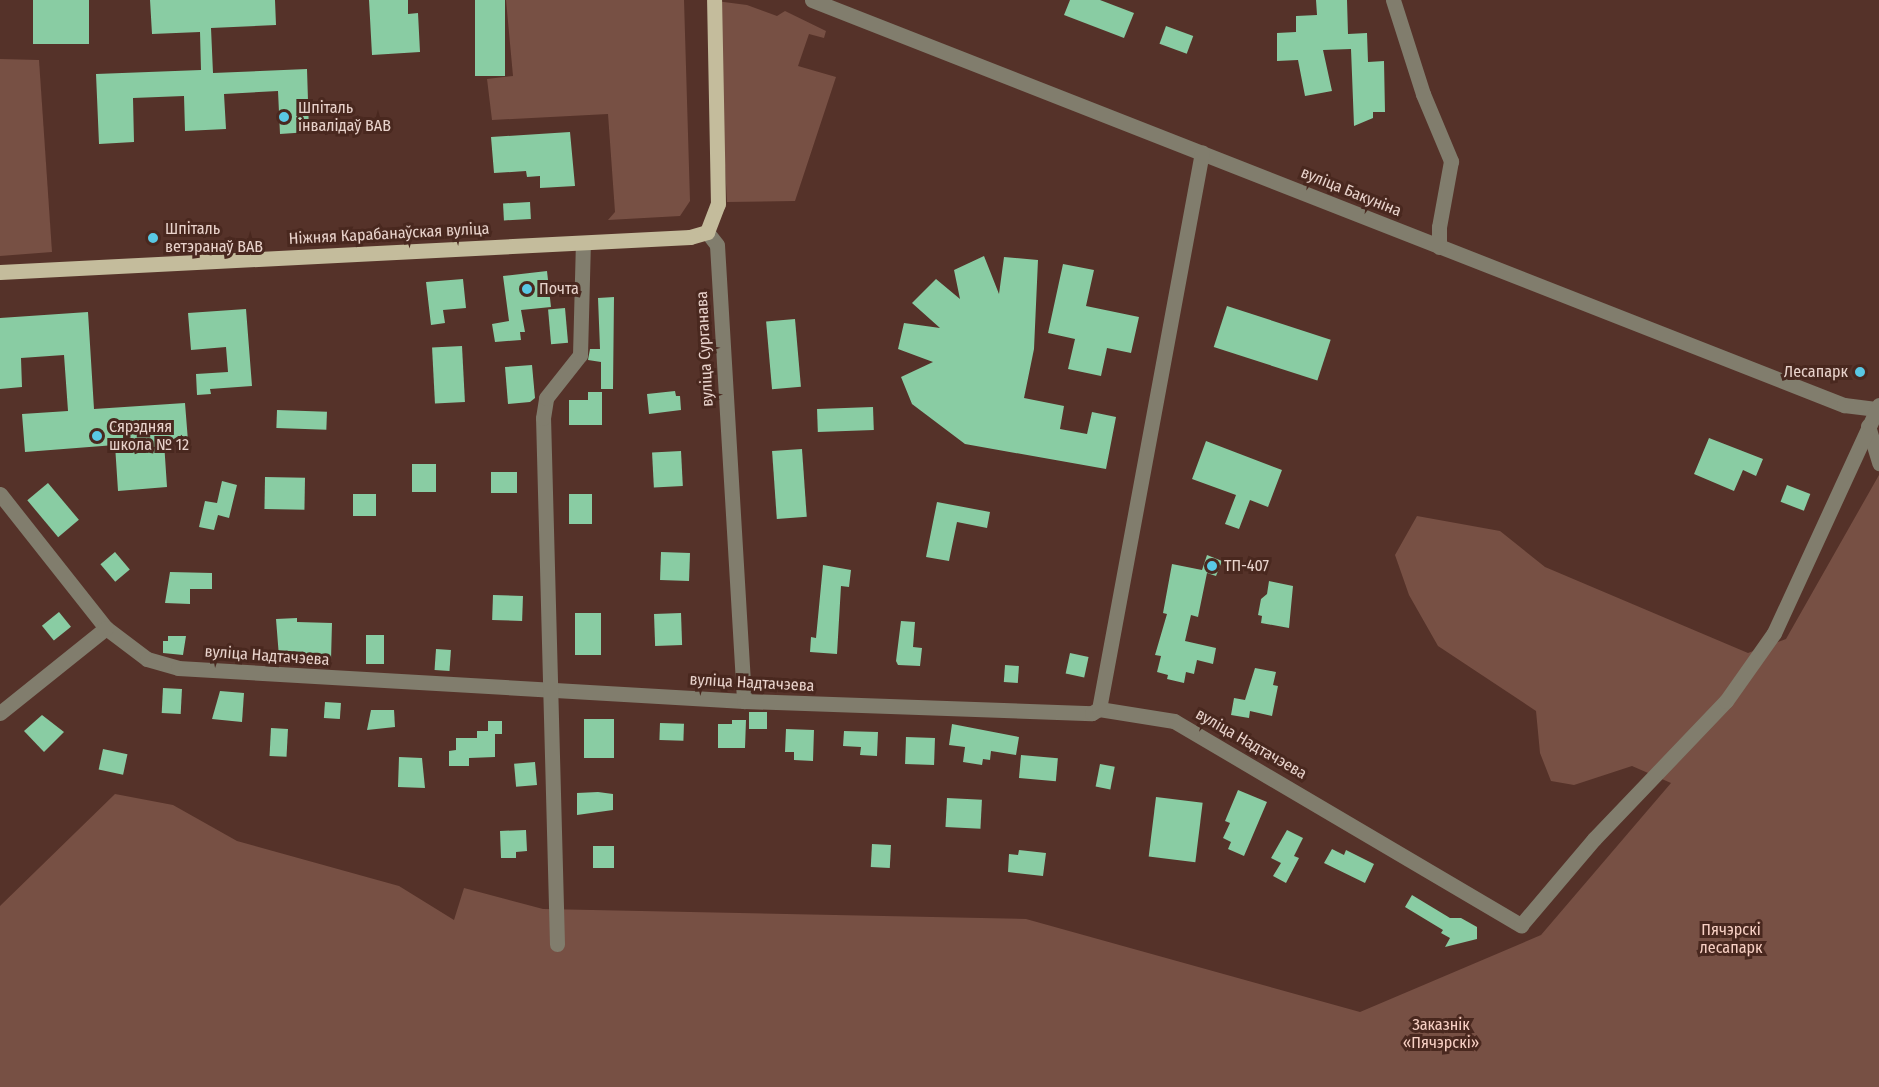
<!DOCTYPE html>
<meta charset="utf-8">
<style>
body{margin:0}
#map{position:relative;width:1879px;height:1087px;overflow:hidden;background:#553229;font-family:"Fira Sans Condensed",sans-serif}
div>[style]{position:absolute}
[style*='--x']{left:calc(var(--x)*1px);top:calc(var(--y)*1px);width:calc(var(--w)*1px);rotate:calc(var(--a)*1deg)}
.green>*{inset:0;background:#775044}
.building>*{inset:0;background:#89cca3;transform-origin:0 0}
.minor>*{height:15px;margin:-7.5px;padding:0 7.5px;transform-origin:7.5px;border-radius:7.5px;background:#817d6d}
.major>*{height:15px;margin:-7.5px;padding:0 7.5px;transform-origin:7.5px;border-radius:7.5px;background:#c4bc9c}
.dots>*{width:16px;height:16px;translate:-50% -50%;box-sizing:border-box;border:3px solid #49281f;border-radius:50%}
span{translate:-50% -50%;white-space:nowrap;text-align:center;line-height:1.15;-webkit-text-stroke:6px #49281f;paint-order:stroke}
.poi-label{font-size:16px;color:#e9d3cc}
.left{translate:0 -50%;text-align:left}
.right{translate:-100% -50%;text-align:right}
.street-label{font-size:16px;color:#e9d3cc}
.park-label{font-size:16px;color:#f8d0c4}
</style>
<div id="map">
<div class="green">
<i style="clip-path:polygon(506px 0,684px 0,690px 201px,680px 216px,608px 220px,615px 212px,608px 114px,492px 120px,487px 79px,513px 76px)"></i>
<i style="clip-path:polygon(716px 1px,747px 5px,777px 16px,785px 11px,826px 31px,824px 38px,809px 34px,798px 66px,836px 77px,795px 201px,727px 202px)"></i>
<i style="clip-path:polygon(0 59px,39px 60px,52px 252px,0 256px)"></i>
<i style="clip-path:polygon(1879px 475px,1879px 1087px,0 1087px,0 906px,115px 794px,173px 805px,237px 841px,399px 886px,454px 920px,464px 888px,543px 909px,1026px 919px,1360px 1012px,1541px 935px,1671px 783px,1632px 766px,1574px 785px,1551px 781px,1540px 753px,1536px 711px,1438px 646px,1409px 595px,1395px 555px,1417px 516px,1500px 531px,1545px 567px,1748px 653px,1786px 639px)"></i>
</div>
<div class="building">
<i style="left:33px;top:0;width:56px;height:44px"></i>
<i style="clip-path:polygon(150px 0,275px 0,276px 25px,211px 28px,213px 73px,307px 69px,309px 132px,280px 134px,278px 91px,224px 94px,226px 129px,185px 131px,184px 96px,133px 98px,134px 142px,99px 144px,96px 74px,201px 70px,200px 32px,152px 34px)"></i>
<i style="clip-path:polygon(369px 0,408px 0,408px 14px,418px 13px,420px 52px,372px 55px)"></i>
<i style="left:475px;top:0;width:30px;height:76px"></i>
<i style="clip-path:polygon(1070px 0,1100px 0,1134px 13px,1124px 38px,1064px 15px)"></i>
<i style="clip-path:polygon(1316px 0,1347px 0,1348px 34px,1367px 33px,1368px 62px,1384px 61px,1385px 112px,1373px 112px,1373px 118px,1354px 126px,1351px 49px,1323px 50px,1332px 91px,1305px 96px,1298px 60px,1277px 61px,1277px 33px,1296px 32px,1296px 16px,1317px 15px)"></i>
<i style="left:1166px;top:26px;width:29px;height:19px;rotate:20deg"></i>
<i style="clip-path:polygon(570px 132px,575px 186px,540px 188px,540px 176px,527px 177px,526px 171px,494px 173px,491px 137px)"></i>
<i style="left:530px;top:202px;width:17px;height:27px;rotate:87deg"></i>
<i style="clip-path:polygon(984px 256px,999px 294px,1004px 257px,1038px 260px,1034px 349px,1024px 398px,1064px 406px,1060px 429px,1087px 434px,1092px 412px,1116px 417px,1106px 469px,965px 444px,912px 404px,901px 377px,933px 362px,898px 349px,904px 323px,940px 328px,912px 303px,936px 279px,960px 299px,954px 270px)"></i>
<i style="clip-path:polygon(1063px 264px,1094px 270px,1086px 306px,1139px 317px,1131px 353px,1107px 348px,1101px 376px,1068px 369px,1075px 339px,1048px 333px)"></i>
<i style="clip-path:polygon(547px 271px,551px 307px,521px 310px,525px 332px,520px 332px,521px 340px,495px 342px,492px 324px,509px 321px,503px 276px)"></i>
<i style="clip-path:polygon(463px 279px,466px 308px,443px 310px,445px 323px,431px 325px,426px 282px)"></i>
<i style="clip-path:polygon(614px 297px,613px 389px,601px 389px,601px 362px,588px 360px,590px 349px,600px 349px,598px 298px)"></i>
<i style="left:1227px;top:306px;width:109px;height:43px;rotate:18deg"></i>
<i style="left:565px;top:308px;width:35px;height:17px;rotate:85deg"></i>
<i style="clip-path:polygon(246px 309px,252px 386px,210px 389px,211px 394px,197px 395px,196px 374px,228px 372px,226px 347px,191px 350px,188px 313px)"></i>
<i style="clip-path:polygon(88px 312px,94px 409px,185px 403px,188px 441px,164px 442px,167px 487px,118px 491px,115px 445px,25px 452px,22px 414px,68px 411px,64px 355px,21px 358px,22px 387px,0 389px,0 318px)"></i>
<i style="left:795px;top:319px;width:68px;height:29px;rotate:85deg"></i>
<i style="left:462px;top:346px;width:56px;height:30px;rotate:87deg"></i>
<i style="clip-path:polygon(532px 365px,535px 398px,530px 402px,508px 404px,505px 367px)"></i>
<i style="clip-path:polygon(675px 391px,676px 396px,680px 396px,681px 410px,649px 414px,647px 394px)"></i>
<i style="clip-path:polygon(588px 392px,602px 392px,602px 425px,569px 425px,569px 400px,588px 400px)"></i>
<i style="left:873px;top:407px;width:23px;height:56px;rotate:88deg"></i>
<i style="left:277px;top:410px;width:50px;height:18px;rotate:2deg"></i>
<i style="clip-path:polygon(1709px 438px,1763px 459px,1756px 476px,1743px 470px,1734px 491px,1694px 474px)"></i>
<i style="clip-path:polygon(1206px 441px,1282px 470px,1268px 507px,1250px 500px,1239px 529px,1225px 524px,1236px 495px,1192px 479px)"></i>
<i style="left:802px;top:449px;width:68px;height:30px;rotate:86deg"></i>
<i style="left:681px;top:451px;width:35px;height:29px;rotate:87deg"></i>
<i style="left:412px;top:464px;width:24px;height:28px"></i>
<i style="left:491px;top:472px;width:26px;height:21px"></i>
<i style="left:265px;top:477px;width:40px;height:32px;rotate:1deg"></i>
<i style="clip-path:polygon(222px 481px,237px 485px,229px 518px,218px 515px,214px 530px,199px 527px,205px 501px,217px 503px)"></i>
<i style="left:48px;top:483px;width:48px;height:27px;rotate:50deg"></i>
<i style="left:1787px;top:485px;width:25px;height:18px;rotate:21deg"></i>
<i style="left:353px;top:494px;width:23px;height:22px"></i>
<i style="left:569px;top:494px;width:23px;height:30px"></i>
<i style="clip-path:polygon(937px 502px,990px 512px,987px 528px,957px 522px,949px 561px,926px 557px)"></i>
<i style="left:115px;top:552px;width:23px;height:19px;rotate:50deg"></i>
<i style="left:690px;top:553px;width:28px;height:29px;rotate:92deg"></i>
<i style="clip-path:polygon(1207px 555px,1222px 561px,1216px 576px,1207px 573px,1198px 617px,1191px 615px,1185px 641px,1216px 648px,1213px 664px,1197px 660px,1194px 674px,1186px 672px,1184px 683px,1167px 679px,1168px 675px,1157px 672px,1161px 656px,1155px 655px,1167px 614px,1163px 613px,1172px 564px,1202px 570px)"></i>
<i style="clip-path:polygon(823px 565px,851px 570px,849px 587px,841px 586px,837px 654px,810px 652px,811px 637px,816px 638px)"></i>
<i style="clip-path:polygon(170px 572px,212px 573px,212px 589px,190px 589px,190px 604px,165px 603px)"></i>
<i style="clip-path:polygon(1269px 581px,1293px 586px,1289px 628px,1261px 623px,1262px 616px,1258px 615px,1261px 599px,1267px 594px)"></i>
<i style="left:493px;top:595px;width:30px;height:25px;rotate:2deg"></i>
<i style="left:59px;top:612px;width:19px;height:22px;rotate:51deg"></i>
<i style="left:575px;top:613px;width:26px;height:42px"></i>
<i style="left:681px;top:613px;width:32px;height:27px;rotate:88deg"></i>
<i style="clip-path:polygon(297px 618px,297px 622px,332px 623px,331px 660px,279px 657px,276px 619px)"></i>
<i style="clip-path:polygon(901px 621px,915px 622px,913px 647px,922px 648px,920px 666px,898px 665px,896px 661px)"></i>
<i style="left:366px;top:635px;width:18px;height:29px"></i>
<i style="clip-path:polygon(168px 636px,186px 636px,183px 655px,163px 653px,163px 641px,168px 641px)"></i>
<i style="left:436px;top:649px;width:15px;height:21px;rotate:4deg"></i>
<i style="left:1070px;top:653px;width:19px;height:21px;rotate:12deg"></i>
<i style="left:1005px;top:665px;width:14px;height:17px;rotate:4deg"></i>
<i style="clip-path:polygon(1255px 668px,1276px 672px,1273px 685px,1278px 686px,1272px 716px,1250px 711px,1249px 718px,1231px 715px,1234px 698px,1245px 700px)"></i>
<i style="left:163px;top:688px;width:19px;height:25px;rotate:3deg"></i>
<i style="clip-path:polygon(220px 691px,244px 693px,242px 722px,212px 719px)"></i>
<i style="left:325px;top:702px;width:16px;height:16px;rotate:4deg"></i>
<i style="clip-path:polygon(371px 710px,394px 710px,395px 727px,367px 730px)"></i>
<i style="left:749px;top:712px;width:18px;height:17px"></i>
<i style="clip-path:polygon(42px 715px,64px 732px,44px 752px,24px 731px)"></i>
<i style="left:584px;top:719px;width:30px;height:39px"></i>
<i style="clip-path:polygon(732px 720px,746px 720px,745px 748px,718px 748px,718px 724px,732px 724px)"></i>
<i style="clip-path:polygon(488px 721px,502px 721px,502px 734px,495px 734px,495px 757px,469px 758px,469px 766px,449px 766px,449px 751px,456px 750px,456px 738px,477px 738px,477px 731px,488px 731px)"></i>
<i style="left:660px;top:723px;width:24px;height:17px;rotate:2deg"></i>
<i style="clip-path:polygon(952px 724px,1019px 737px,1016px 755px,991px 751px,990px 760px,983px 759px,982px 765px,963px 762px,965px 747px,949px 745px)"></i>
<i style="left:271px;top:728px;width:17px;height:28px;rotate:3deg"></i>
<i style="clip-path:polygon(786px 729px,814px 730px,813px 761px,794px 760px,794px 752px,785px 752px)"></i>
<i style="clip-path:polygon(844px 731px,878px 732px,877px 756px,860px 755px,861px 747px,843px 746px)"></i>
<i style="left:906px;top:737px;width:29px;height:27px;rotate:2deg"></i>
<i style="left:103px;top:749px;width:25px;height:21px;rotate:12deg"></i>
<i style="left:1021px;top:755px;width:37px;height:23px;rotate:5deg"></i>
<i style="clip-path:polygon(399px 757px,422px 758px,425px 788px,398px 787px)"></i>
<i style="left:535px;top:762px;width:23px;height:21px;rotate:85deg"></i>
<i style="left:1100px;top:764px;width:15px;height:23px;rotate:11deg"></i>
<i style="clip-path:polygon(1238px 790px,1267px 802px,1244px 856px,1228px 849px,1231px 842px,1223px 838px,1230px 823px,1225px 821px)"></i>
<i style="clip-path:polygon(598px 792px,613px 794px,613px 810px,577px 815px,577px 793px)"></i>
<i style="left:1156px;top:797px;width:47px;height:60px;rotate:7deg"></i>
<i style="left:947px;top:798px;width:35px;height:29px;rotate:3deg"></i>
<i style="clip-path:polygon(526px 830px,527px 851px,516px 852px,516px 858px,501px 858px,500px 831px)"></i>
<i style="clip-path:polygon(1287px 830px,1303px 838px,1294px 856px,1299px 858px,1286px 883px,1273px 876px,1281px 863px,1271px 858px)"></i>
<i style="left:872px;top:844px;width:19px;height:23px;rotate:3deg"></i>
<i style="left:614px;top:846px;width:22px;height:21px;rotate:90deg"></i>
<i style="clip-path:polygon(1332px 849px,1344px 855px,1346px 850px,1374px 864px,1365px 883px,1324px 863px)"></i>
<i style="clip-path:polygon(1019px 850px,1046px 853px,1043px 876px,1008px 872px,1009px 854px,1018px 855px)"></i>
<i style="clip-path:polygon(1412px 895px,1450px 918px,1461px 918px,1477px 927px,1477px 939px,1445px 947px,1450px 938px,1441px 933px,1443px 930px,1405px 907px)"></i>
</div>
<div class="minor">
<i style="--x:812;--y:0;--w:1109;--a:21.43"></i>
<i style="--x:1844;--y:405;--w:35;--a:7"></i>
<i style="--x:1393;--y:0;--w:99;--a:72.3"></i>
<i style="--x:1423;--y:94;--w:73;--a:67.3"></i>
<i style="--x:1451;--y:161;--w:67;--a:100.3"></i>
<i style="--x:1439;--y:227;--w:20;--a:90"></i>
<i style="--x:707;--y:232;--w:16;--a:52"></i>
<i style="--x:717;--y:245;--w:457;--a:86.6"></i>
<i style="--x:1868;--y:426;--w:39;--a:73"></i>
<i style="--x:0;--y:494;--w:171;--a:51.7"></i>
<i style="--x:106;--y:628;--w:51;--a:37.1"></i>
<i style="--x:147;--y:659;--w:32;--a:16"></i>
<i style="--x:178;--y:668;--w:567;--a:3.34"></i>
<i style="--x:744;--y:701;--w:348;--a:2"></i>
<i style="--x:1092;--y:713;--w:8;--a:-30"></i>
<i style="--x:1099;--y:709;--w:76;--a:9.1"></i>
<i style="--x:1174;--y:721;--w:403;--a:30.5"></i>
<i style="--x:1521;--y:925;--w:113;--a:-49.7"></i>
<i style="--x:1594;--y:839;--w:191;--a:-46.3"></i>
<i style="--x:1726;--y:701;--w:83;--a:-54.8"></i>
<i style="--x:1774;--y:633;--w:251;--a:-65.3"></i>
<i style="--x:1099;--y:709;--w:566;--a:-79.52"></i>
<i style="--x:0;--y:713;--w:136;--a:-38.7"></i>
<i style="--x:557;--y:944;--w:526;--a:-91.52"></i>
<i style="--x:543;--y:418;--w:20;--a:-81"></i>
<i style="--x:546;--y:398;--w:55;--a:-51.7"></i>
<i style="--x:580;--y:355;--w:112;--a:-88.5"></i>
</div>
<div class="major">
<i style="--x:0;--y:272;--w:691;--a:-2.9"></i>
<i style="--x:690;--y:237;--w:18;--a:-16"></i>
<i style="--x:707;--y:232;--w:30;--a:-69"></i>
<i style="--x:718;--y:204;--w:204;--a:-91.1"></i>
</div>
<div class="dots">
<i style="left:284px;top:117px;background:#59c8e4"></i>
<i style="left:153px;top:238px;background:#59c8e4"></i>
<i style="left:527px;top:289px;background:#59c8e4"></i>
<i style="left:1860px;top:372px;background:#59c8e4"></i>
<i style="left:97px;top:436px;background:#59c8e4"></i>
<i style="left:1212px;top:566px;background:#59c8e4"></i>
</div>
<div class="poi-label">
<span class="left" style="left:298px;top:117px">Шпіталь<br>інвалідаў ВАВ</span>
<span class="left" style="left:165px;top:238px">Шпіталь<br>ветэранаў ВАВ</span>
<span class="left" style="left:539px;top:289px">Почта</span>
<span class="right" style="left:1848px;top:372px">Лесапарк</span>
<span class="left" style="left:109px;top:436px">Сярэдняя<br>школа № 12</span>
<span class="left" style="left:1224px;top:566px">ТП-407</span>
</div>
<div class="street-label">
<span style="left:1351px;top:192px;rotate:22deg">вуліца Бакуніна</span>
<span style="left:389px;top:234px;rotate:-3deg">Ніжняя Карабанаўская вуліца</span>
<span style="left:705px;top:349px;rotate:-93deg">вуліца Сурганава</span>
<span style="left:267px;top:656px;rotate:4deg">вуліца Надтачэева</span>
<span style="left:752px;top:683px;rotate:3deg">вуліца Надтачэева</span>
<span style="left:1251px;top:744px;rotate:30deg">вуліца Надтачэева</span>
</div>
<div class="park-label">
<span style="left:1731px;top:939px">Пячэрскі<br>лесапарк</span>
<span style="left:1441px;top:1034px">Заказнік<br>«Пячэрскі»</span>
</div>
</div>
